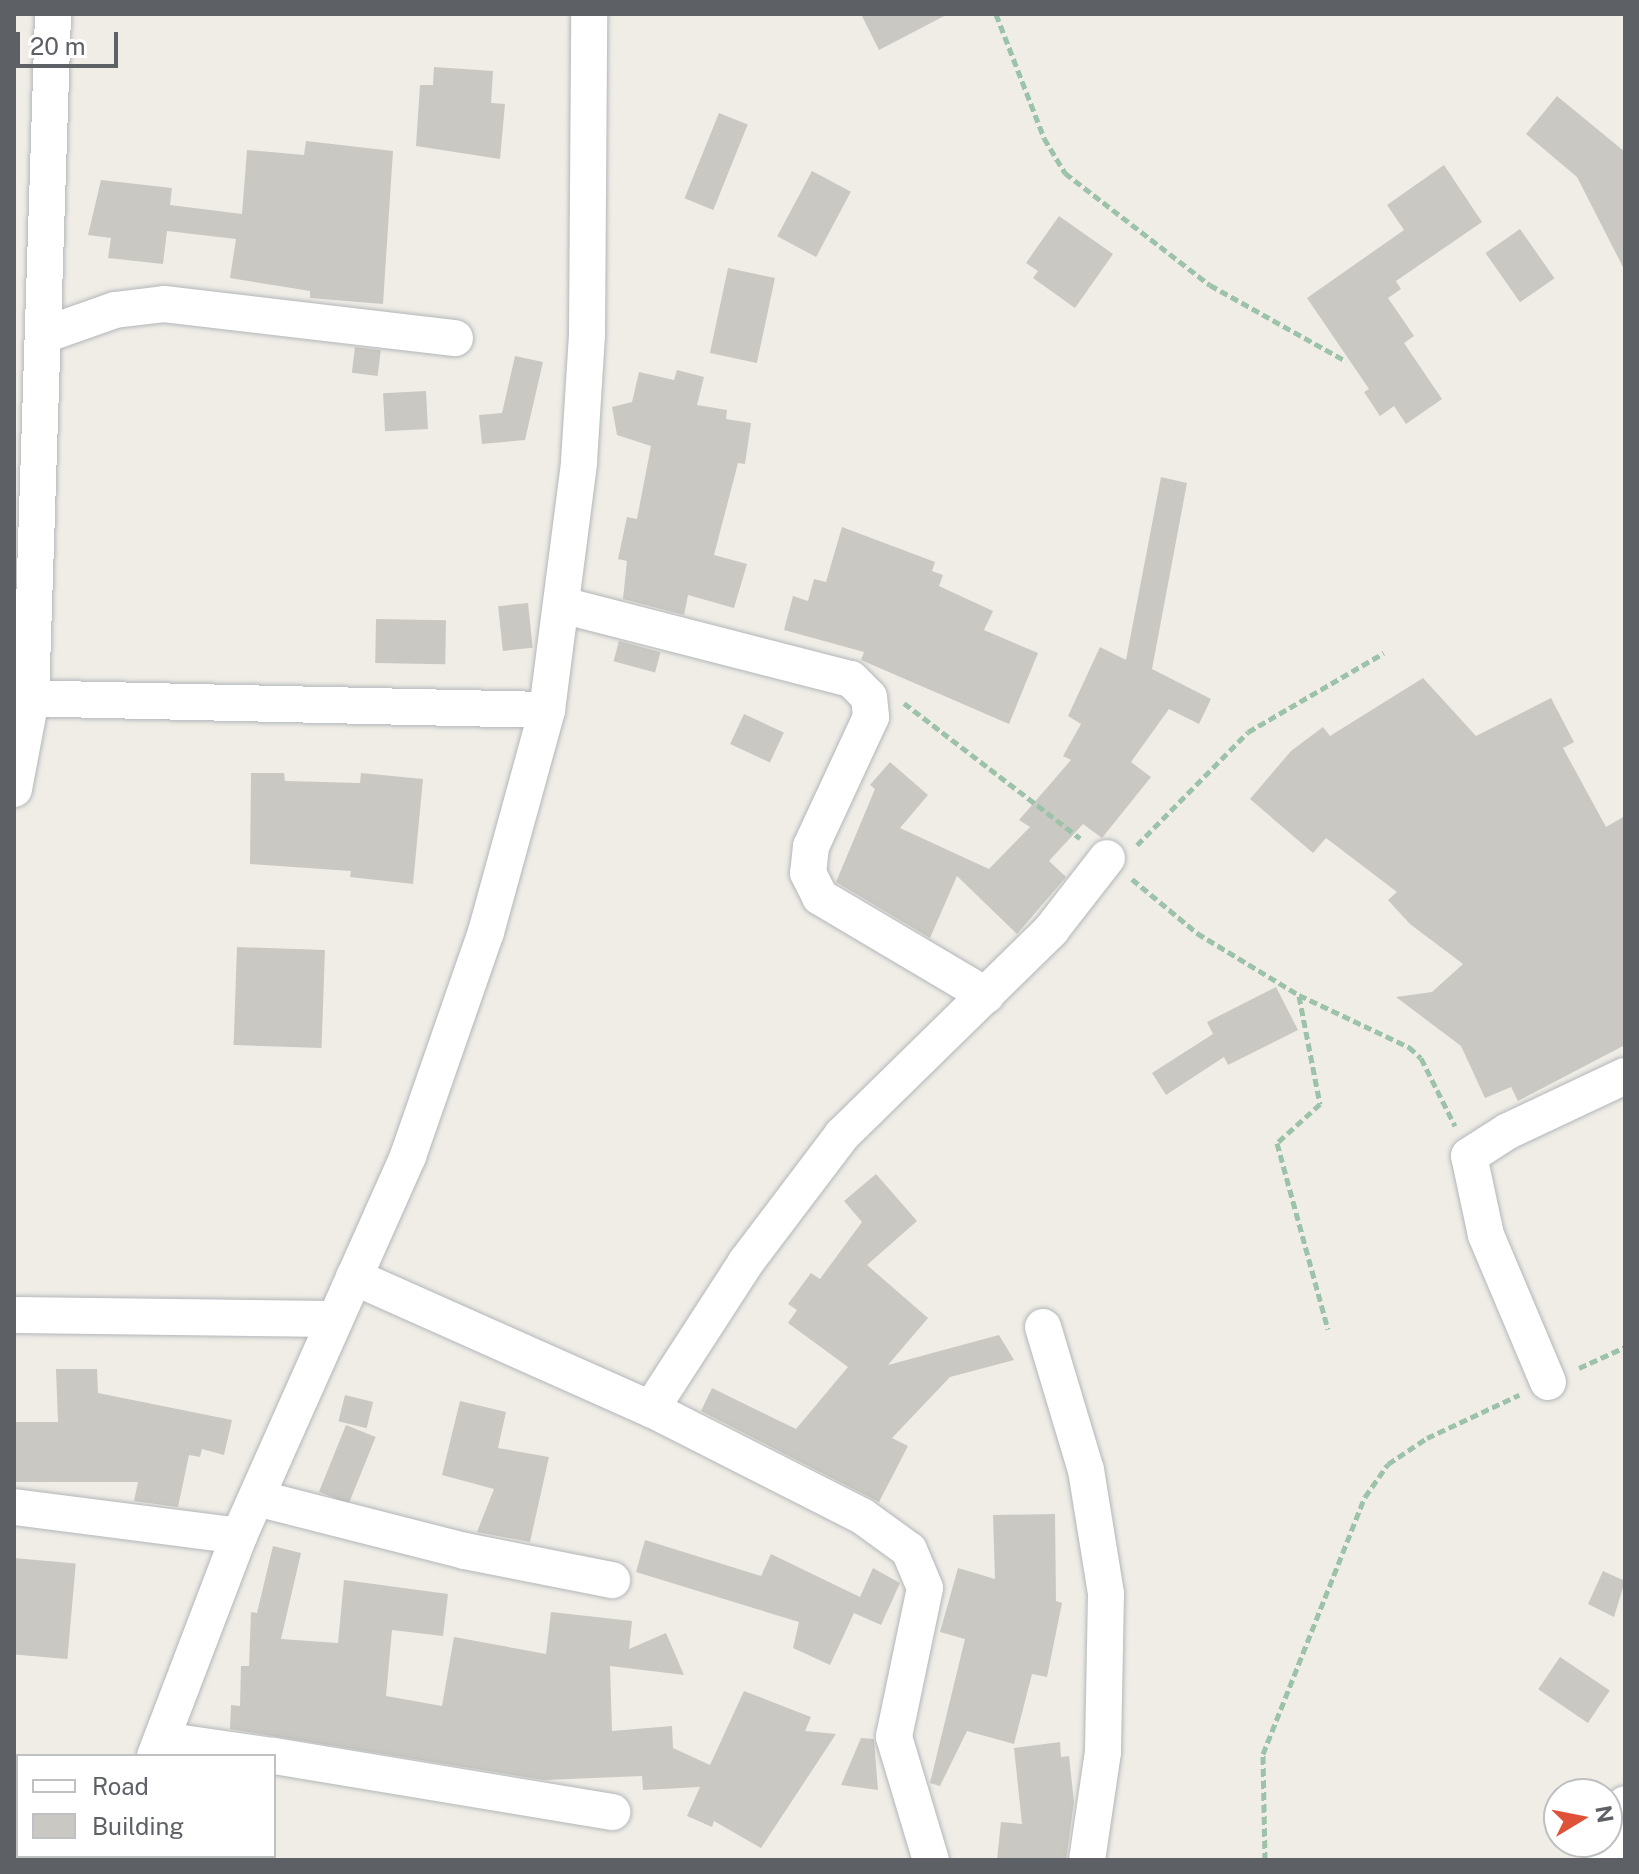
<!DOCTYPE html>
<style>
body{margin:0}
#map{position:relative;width:1639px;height:1874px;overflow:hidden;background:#efede6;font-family:"Public Sans",sans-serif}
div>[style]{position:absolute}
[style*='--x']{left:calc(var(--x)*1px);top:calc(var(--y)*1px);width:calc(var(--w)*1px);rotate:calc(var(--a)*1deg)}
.building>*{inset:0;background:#cac8c2;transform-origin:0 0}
.path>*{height:5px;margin-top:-2.5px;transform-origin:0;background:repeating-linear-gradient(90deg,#9cc3a9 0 8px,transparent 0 12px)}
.roads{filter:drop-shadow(0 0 2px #b3b6ba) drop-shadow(0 0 2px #b3b6ba)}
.minor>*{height:36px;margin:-18px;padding:0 18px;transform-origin:18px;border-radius:18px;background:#fff}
span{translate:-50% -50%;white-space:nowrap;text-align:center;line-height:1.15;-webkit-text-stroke:6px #fff;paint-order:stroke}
.frame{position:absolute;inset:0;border:16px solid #5d6165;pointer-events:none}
.legend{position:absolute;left:16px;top:1754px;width:260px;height:104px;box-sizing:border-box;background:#fff;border:2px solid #bec0c1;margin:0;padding:10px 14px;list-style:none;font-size:24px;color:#5d6165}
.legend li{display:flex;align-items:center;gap:16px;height:40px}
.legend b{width:40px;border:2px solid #bec0c1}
.north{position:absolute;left:1543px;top:1778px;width:80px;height:80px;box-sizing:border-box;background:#fff;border:2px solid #bec0c1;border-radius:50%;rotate:80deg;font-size:22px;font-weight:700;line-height:32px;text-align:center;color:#5d6165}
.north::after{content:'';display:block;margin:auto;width:28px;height:36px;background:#e0513a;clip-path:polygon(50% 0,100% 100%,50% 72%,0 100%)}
.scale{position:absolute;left:16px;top:32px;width:102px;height:36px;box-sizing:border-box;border:4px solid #5d6165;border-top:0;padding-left:10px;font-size:24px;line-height:28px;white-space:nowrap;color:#5d6165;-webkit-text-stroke:6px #fff;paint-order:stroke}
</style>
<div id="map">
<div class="building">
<i style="clip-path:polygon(861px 14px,948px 14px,879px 50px)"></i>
<i style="clip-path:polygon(434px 67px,493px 71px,491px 103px,505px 104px,500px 159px,416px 146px,420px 85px,433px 85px)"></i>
<i style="clip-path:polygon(1557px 96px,1625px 152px,1625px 271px,1577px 177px,1526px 134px)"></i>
<i style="left:719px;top:113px;width:31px;height:92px;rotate:22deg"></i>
<i style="clip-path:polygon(306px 141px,393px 151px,383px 304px,310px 298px,310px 291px,230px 278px,236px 239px,167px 231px,163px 264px,108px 258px,111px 238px,88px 235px,101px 180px,172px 188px,170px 205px,242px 214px,247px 150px,304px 155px)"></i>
<i style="clip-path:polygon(1444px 165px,1482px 222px,1396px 281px,1401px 289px,1388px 298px,1414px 336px,1404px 343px,1442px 399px,1406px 424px,1394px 406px,1380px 416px,1364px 392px,1369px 389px,1307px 298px,1404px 230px,1387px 205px)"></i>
<i style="left:812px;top:171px;width:44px;height:74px;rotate:28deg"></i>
<i style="clip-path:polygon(1059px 216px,1113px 254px,1075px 308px,1033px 278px,1038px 271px,1026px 263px)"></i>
<i style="left:1520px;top:229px;width:60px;height:42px;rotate:55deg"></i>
<i style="left:728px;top:268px;width:48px;height:87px;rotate:12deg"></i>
<i style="left:355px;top:347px;width:26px;height:26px;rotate:7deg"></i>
<i style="clip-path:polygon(515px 356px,543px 362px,525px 440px,482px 444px,479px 415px,502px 413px)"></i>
<i style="clip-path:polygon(677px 370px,704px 377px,697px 405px,727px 410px,726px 419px,751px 423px,745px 464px,738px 463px,714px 555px,747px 564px,734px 608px,688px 595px,684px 615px,623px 599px,627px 561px,618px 559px,627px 517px,637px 519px,651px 446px,617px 435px,612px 407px,632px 402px,639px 372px,674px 380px)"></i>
<i style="left:426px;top:391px;width:38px;height:43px;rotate:87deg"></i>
<i style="clip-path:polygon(1161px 477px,1187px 483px,1152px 669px,1211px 699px,1199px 724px,1169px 709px,1131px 762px,1151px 777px,1102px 838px,1083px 824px,1049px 861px,1066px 877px,1017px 934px,957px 876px,930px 938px,836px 882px,875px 789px,870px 785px,890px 762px,928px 795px,900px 828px,989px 869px,1030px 827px,1019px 820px,1071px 760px,1063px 756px,1081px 724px,1068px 716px,1100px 647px,1126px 660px)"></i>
<i style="clip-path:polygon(842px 527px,935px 562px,932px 571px,943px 575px,939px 586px,993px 611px,984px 630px,1038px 653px,1009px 724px,861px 660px,864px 652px,784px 630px,793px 596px,808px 601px,814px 579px,826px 582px)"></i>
<i style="left:528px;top:603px;width:45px;height:30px;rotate:84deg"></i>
<i style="left:376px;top:619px;width:70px;height:44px;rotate:1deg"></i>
<i style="left:619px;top:641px;width:43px;height:21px;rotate:15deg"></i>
<i style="clip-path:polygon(1423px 678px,1476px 736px,1551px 698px,1574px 742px,1563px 748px,1606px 827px,1625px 816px,1625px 1045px,1518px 1101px,1511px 1087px,1485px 1098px,1461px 1046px,1396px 997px,1432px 992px,1463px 964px,1410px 924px,1388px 900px,1397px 892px,1326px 838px,1313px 853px,1250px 799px,1291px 751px,1323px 727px,1330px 736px)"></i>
<i style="left:744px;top:714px;width:44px;height:33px;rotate:25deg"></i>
<i style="clip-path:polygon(251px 773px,284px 773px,285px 781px,360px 783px,361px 773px,423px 779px,413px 884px,350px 877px,351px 871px,250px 864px)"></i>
<i style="left:237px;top:947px;width:88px;height:98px;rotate:2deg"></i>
<i style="clip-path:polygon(1276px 987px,1298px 1030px,1228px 1065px,1224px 1057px,1166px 1095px,1152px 1073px,1213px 1034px,1207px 1022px)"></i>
<i style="clip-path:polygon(876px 1174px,917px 1221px,867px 1265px,928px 1318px,888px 1365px,999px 1335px,1014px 1360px,950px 1377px,892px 1438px,908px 1446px,879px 1502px,701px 1411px,712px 1388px,796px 1429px,848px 1367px,788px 1323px,797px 1310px,788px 1304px,811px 1273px,820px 1279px,862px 1222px,844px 1201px)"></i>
<i style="clip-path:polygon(56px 1369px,97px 1369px,98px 1393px,232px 1420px,224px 1455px,202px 1449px,200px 1457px,189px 1455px,178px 1507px,134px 1501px,138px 1482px,14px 1482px,14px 1422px,58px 1422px)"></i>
<i style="left:345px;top:1395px;width:29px;height:27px;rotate:14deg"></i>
<i style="clip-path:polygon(460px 1401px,506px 1412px,498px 1448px,549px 1457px,530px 1542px,477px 1532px,494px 1489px,442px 1475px)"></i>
<i style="left:346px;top:1425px;width:32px;height:72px;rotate:22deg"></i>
<i style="clip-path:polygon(1055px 1514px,1056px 1601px,1062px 1603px,1047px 1677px,1032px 1674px,1014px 1744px,967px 1731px,940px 1786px,930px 1783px,965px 1639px,940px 1632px,958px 1568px,995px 1579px,993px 1515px)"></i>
<i style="clip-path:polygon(645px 1540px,761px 1576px,771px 1554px,860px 1597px,873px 1568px,900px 1583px,881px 1625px,854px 1613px,830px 1665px,793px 1648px,799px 1622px,636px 1572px)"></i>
<i style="clip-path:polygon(273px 1546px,301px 1553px,281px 1639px,338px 1643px,344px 1580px,448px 1594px,443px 1636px,392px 1630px,386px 1696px,442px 1706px,454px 1637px,546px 1654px,551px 1612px,632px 1621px,629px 1649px,666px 1633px,684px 1675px,610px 1666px,612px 1731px,672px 1726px,673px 1748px,710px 1765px,744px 1691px,811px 1717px,805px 1731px,836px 1734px,761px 1848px,714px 1821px,712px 1827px,687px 1816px,700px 1787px,643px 1790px,642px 1776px,544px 1780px,230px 1729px,231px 1705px,240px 1706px,241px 1666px,249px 1666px,251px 1612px,257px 1613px)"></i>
<i style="left:14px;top:1558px;width:62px;height:96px;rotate:5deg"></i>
<i style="clip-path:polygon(1603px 1571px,1625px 1581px,1614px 1617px,1588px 1604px)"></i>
<i style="left:1560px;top:1657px;width:60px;height:39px;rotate:34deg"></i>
<i style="clip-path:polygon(861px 1738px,874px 1739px,878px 1790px,841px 1785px)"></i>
<i style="clip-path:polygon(1060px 1742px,1061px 1757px,1069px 1756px,1074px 1802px,1066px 1860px,997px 1860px,1001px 1822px,1022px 1824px,1014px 1748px)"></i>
</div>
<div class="path">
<i style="--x:996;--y:14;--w:133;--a:68.8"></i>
<i style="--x:1044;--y:138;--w:41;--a:59"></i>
<i style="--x:1065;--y:173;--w:183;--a:37.7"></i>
<i style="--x:1210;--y:285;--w:156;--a:29.2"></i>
<i style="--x:904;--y:703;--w:222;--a:37.5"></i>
<i style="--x:1137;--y:845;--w:158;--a:-45.5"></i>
<i style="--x:1248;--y:732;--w:157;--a:-30.2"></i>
<i style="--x:1132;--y:879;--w:85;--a:39.7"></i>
<i style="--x:1197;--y:933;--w:119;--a:31.3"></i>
<i style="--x:1299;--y:995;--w:122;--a:25.3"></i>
<i style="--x:1409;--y:1047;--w:16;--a:43"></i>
<i style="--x:1421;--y:1058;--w:76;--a:63.4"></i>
<i style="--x:1299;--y:996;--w:110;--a:79"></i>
<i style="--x:1320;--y:1104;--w:58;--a:137.8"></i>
<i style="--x:1277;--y:1143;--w:193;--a:74.7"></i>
<i style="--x:1579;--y:1368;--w:51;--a:-24.5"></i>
<i style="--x:1265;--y:1860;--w:106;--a:-91.1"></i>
<i style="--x:1263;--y:1754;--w:277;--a:-68.4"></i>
<i style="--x:1365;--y:1497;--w:40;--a:-55.1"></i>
<i style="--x:1388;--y:1464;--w:47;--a:-33.7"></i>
<i style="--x:1427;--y:1438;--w:102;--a:-25.1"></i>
</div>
<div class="roads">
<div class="minor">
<i style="--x:47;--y:334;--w:72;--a:-19.4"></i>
<i style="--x:115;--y:310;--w:49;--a:-7"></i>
<i style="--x:164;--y:304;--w:293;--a:6.7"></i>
<i style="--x:562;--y:605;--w:298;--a:14.4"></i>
<i style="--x:851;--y:679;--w:25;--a:45"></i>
<i style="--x:869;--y:697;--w:20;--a:84"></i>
<i style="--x:871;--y:717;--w:142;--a:114.9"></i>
<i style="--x:811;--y:846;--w:27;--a:96"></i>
<i style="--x:808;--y:873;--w:27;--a:63"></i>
<i style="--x:820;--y:897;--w:193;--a:30.6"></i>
<i style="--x:14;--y:698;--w:533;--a:1.29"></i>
<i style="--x:14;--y:789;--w:92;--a:-79.3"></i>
<i style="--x:31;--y:699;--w:685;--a:-88.16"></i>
<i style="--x:354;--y:1277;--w:325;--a:24"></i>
<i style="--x:651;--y:1409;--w:237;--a:26.9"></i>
<i style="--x:862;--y:1516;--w:58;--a:35.9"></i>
<i style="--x:909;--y:1550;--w:41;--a:67.2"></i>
<i style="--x:925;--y:1588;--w:152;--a:101.8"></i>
<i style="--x:894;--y:1737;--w:128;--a:73.3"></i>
<i style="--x:14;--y:1315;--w:320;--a:0.7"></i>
<i style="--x:1043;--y:1327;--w:149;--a:73.3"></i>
<i style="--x:1086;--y:1470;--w:126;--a:80.8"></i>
<i style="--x:1106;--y:1594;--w:158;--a:91.1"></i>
<i style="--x:1103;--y:1752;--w:109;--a:98.4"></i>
<i style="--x:1548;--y:1382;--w:160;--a:-112.9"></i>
<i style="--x:1486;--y:1235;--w:81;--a:-102.1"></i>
<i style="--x:1469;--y:1156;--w:46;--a:-32.7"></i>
<i style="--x:1508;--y:1131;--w:129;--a:-25.2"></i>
<i style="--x:651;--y:1409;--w:175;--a:-57.1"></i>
<i style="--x:746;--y:1262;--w:159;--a:-52.9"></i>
<i style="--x:842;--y:1135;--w:293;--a:-44.4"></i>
<i style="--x:1051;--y:930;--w:91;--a:-52.1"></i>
<i style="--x:257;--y:1498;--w:215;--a:14.3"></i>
<i style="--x:465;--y:1551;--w:150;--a:11.2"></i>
<i style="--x:14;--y:1507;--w:227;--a:7.3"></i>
<i style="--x:162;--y:1740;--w:112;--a:8.2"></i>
<i style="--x:155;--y:1756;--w:235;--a:-69.1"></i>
<i style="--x:239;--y:1536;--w:416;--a:-66"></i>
<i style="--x:408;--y:1156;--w:237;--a:-70.8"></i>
<i style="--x:486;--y:932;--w:230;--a:-74.6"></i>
<i style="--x:547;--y:710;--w:250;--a:-82.6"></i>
<i style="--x:579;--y:462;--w:127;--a:-86.4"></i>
<i style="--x:587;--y:335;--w:321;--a:-89.6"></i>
<i style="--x:274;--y:1756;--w:343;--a:9.4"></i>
<i style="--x:14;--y:1821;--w:4;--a:0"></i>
<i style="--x:124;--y:1856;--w:4;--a:76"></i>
<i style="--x:1605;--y:1860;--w:59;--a:-70.3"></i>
</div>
</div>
<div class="frame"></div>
<ul class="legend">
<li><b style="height:10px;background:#fff"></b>Road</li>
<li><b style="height:22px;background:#cac8c2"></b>Building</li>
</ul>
<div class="north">N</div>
<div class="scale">20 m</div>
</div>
